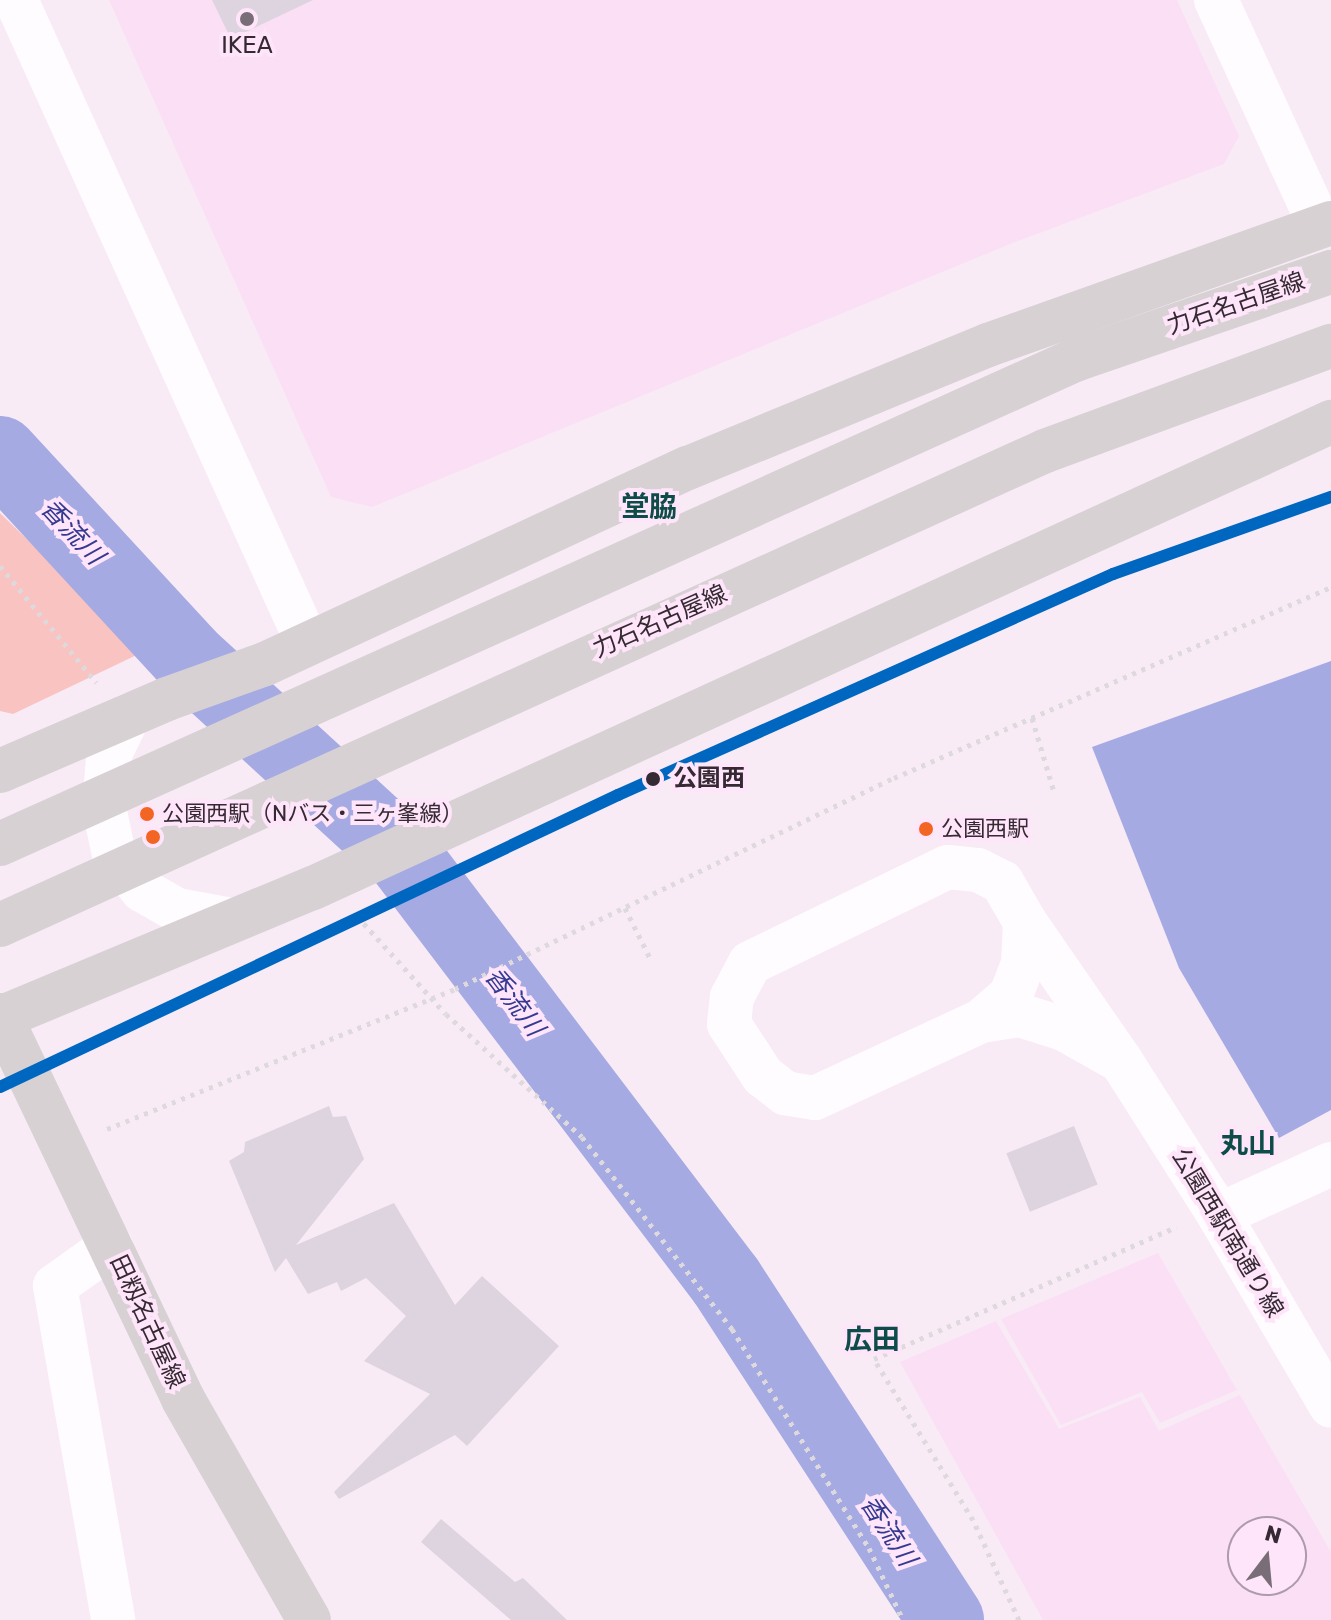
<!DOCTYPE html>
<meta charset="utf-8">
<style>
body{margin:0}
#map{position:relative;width:1331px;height:1620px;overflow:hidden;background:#f8ebf6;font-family:Rubik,"Noto Sans JP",sans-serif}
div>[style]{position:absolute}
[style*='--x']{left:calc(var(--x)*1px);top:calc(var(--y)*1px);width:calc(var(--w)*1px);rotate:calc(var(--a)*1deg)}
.built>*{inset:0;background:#fadff5}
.green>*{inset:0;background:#f9c3c1}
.water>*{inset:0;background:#a5abe2}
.river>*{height:76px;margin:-38px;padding:0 38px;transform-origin:38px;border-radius:38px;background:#a5abe2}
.building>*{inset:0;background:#ddd4df;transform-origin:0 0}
.path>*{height:5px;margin-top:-2.5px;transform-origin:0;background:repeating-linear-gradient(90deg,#ddd9dc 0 4px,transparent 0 10px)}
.minor>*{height:44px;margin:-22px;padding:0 22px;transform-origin:22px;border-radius:22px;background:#fefcfe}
.major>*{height:44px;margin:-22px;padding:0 22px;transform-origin:22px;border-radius:22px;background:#d7d1d4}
.rail-1>*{height:12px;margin:-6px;padding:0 6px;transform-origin:6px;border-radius:6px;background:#0067c0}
.dots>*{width:22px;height:22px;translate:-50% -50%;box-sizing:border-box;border:4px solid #fee5f9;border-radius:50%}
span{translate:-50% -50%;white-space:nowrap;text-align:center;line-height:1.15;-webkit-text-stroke:8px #fee5f9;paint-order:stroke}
.bus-label{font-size:22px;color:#352a33}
.left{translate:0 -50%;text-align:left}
.poi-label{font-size:24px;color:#352a33}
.street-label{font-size:24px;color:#352a33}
.stop-label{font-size:24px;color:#352a33;font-weight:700}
.water-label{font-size:26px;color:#353a91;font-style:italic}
.quarter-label{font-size:28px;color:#0d4c49;font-weight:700}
.north{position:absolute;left:1227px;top:1516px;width:80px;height:80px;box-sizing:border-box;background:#fee5f9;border:2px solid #ae9aaa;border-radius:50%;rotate:16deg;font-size:22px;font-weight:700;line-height:32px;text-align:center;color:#352a33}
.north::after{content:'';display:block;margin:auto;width:28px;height:36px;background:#796e77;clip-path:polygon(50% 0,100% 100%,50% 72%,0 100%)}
</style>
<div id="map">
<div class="built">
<i style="clip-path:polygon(109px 0,1177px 0,1239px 136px,1224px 164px,1015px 242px,372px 507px,331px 497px)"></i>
<i style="clip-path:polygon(1158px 1253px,1237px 1390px,1160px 1423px,1142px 1392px,1061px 1425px,1001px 1319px)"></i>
<i style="clip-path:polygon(evenodd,996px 1321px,1059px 1429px,1140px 1397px,1159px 1431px,1240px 1395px,1331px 1552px,1331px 1620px,1043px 1620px,900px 1362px,996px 1321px,1243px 1532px,1291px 1532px,1291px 1580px,1243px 1580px,1243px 1532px)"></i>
</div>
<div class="green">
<i style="clip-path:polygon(0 513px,143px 652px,13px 714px,0 711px)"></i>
</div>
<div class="water">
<i style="clip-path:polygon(1331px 661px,1331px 1110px,1279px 1138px,1179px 968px,1092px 747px)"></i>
</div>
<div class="river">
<i style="--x:0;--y:454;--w:276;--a:47.3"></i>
<i style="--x:187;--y:657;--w:290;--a:42.5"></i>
<i style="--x:401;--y:853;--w:537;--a:52.79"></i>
<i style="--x:726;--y:1281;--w:404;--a:57"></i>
</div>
<div class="building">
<i style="clip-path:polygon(212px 0,313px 0,231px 39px)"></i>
<i style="clip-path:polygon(329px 1106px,333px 1117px,346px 1116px,364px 1159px,296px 1245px,394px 1203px,455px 1305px,482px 1276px,559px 1346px,467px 1446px,455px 1435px,339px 1499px,334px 1492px,430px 1394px,364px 1361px,406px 1316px,366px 1278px,341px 1291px,337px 1282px,308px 1294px,286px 1258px,275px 1272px,229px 1161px,244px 1152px,245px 1142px)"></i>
<i style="left:1074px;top:1126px;width:63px;height:73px;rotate:68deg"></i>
<i style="clip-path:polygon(441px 1519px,515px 1582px,523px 1578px,567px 1620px,511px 1620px,421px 1542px)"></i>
</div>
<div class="path">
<i style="--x:0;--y:566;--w:151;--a:50.4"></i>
<i style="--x:1032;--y:718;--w:77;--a:73.4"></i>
<i style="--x:625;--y:908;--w:56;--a:63.4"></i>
<i style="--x:357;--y:916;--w:132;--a:47.8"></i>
<i style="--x:446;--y:1014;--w:183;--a:42.1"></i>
<i style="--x:582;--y:1137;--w:244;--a:52"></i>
<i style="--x:732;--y:1329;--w:258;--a:58"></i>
<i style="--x:869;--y:1548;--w:80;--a:64.7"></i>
<i style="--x:107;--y:1129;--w:375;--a:-21.9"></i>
<i style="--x:455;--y:989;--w:487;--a:-25.7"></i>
<i style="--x:894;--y:778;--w:477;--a:-23.6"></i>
<i style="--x:1019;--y:1620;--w:110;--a:-114.7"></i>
<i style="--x:973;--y:1520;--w:189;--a:-121.6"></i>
<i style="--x:874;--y:1359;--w:330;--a:-23.6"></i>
</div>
<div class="minor">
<i style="--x:16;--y:0;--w:705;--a:65.62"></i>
<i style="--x:1216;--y:0;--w:249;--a:65.3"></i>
<i style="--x:129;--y:715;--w:48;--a:116"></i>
<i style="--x:108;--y:758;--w:49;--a:94.7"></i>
<i style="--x:104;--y:807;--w:49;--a:78.2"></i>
<i style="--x:114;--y:855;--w:45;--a:51.3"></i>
<i style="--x:142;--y:890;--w:40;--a:29.7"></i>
<i style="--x:177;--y:910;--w:51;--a:10.2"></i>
<i style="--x:981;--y:1021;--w:40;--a:-41"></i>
<i style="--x:1011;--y:995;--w:33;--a:-69"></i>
<i style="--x:1023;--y:964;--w:42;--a:-87.3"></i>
<i style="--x:1121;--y:1061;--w:65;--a:-150.7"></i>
<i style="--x:1064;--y:1029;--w:47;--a:-162.7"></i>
<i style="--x:1019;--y:1015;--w:38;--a:171"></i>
<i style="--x:981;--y:1021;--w:183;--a:155.1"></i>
<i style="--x:815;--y:1098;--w:30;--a:-171"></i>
<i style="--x:785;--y:1093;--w:28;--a:-142"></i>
<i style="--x:763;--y:1076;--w:62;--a:-123.2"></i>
<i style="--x:729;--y:1024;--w:27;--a:-84"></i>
<i style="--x:732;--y:997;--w:38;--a:-62"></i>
<i style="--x:750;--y:963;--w:220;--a:-25.9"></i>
<i style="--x:948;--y:867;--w:30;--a:6"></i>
<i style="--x:978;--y:870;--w:27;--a:27"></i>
<i style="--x:1002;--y:882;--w:46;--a:60.1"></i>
<i style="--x:1025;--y:922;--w:169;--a:55.4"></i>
<i style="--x:1121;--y:1061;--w:183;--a:57.5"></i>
<i style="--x:1219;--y:1215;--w:221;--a:59.6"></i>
<i style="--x:1219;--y:1215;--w:123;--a:-24.5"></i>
<i style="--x:111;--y:1246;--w:69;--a:144.5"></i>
<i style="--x:55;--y:1286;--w:339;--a:80.1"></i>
</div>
<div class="major">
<i style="--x:0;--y:771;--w:182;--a:-23.3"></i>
<i style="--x:167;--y:699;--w:104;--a:-19.7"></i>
<i style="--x:265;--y:664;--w:466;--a:-24.9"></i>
<i style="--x:688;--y:468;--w:324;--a:-22.3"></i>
<i style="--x:988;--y:345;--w:364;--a:-19.6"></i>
<i style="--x:0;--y:844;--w:1179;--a:-24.24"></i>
<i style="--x:1075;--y:360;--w:271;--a:-19"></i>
<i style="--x:0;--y:925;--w:1147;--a:-24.4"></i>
<i style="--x:1045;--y:451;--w:305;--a:-20.2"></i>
<i style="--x:0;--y:1015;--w:425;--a:64.5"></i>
<i style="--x:183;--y:1399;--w:254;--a:60.3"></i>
<i style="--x:0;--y:1018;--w:339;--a:-22.6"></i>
<i style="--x:313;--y:888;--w:1120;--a:-24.6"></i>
</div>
<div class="rail-1">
<i style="--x:0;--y:1087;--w:684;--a:-25.29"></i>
<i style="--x:618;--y:795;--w:542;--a:-24.06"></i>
<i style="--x:1113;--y:574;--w:231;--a:-19.5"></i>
</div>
<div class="dots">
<i style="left:247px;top:19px;background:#796e77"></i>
<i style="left:653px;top:779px;background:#352a33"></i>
<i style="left:147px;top:814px;background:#f26522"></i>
<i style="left:926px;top:829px;background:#f26522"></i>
<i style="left:153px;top:837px;background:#f26522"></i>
</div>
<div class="bus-label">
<span class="left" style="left:162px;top:814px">公園西駅（Nバス・三ヶ峯線）</span>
<span class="left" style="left:941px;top:829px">公園西駅</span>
</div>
<div class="poi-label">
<span style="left:247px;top:46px">IKEA</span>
</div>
<div class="street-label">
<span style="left:1236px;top:304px;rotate:-19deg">力石名古屋線</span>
<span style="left:660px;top:622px;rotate:-24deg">力石名古屋線</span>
<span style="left:1227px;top:1233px;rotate:59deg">公園西駅南通り線</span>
<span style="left:147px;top:1322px;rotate:65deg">田籾名古屋線</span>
</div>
<div class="stop-label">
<span class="left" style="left:673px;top:779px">公園西</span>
</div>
<div class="water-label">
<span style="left:72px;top:532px;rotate:47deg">香流川</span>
<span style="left:514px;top:1002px;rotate:53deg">香流川</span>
<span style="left:888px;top:1531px;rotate:57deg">香流川</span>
</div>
<div class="quarter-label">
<span style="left:649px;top:507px">堂脇</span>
<span style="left:1248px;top:1144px">丸山</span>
<span style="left:872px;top:1340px">広田</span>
</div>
<div class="north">N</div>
</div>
